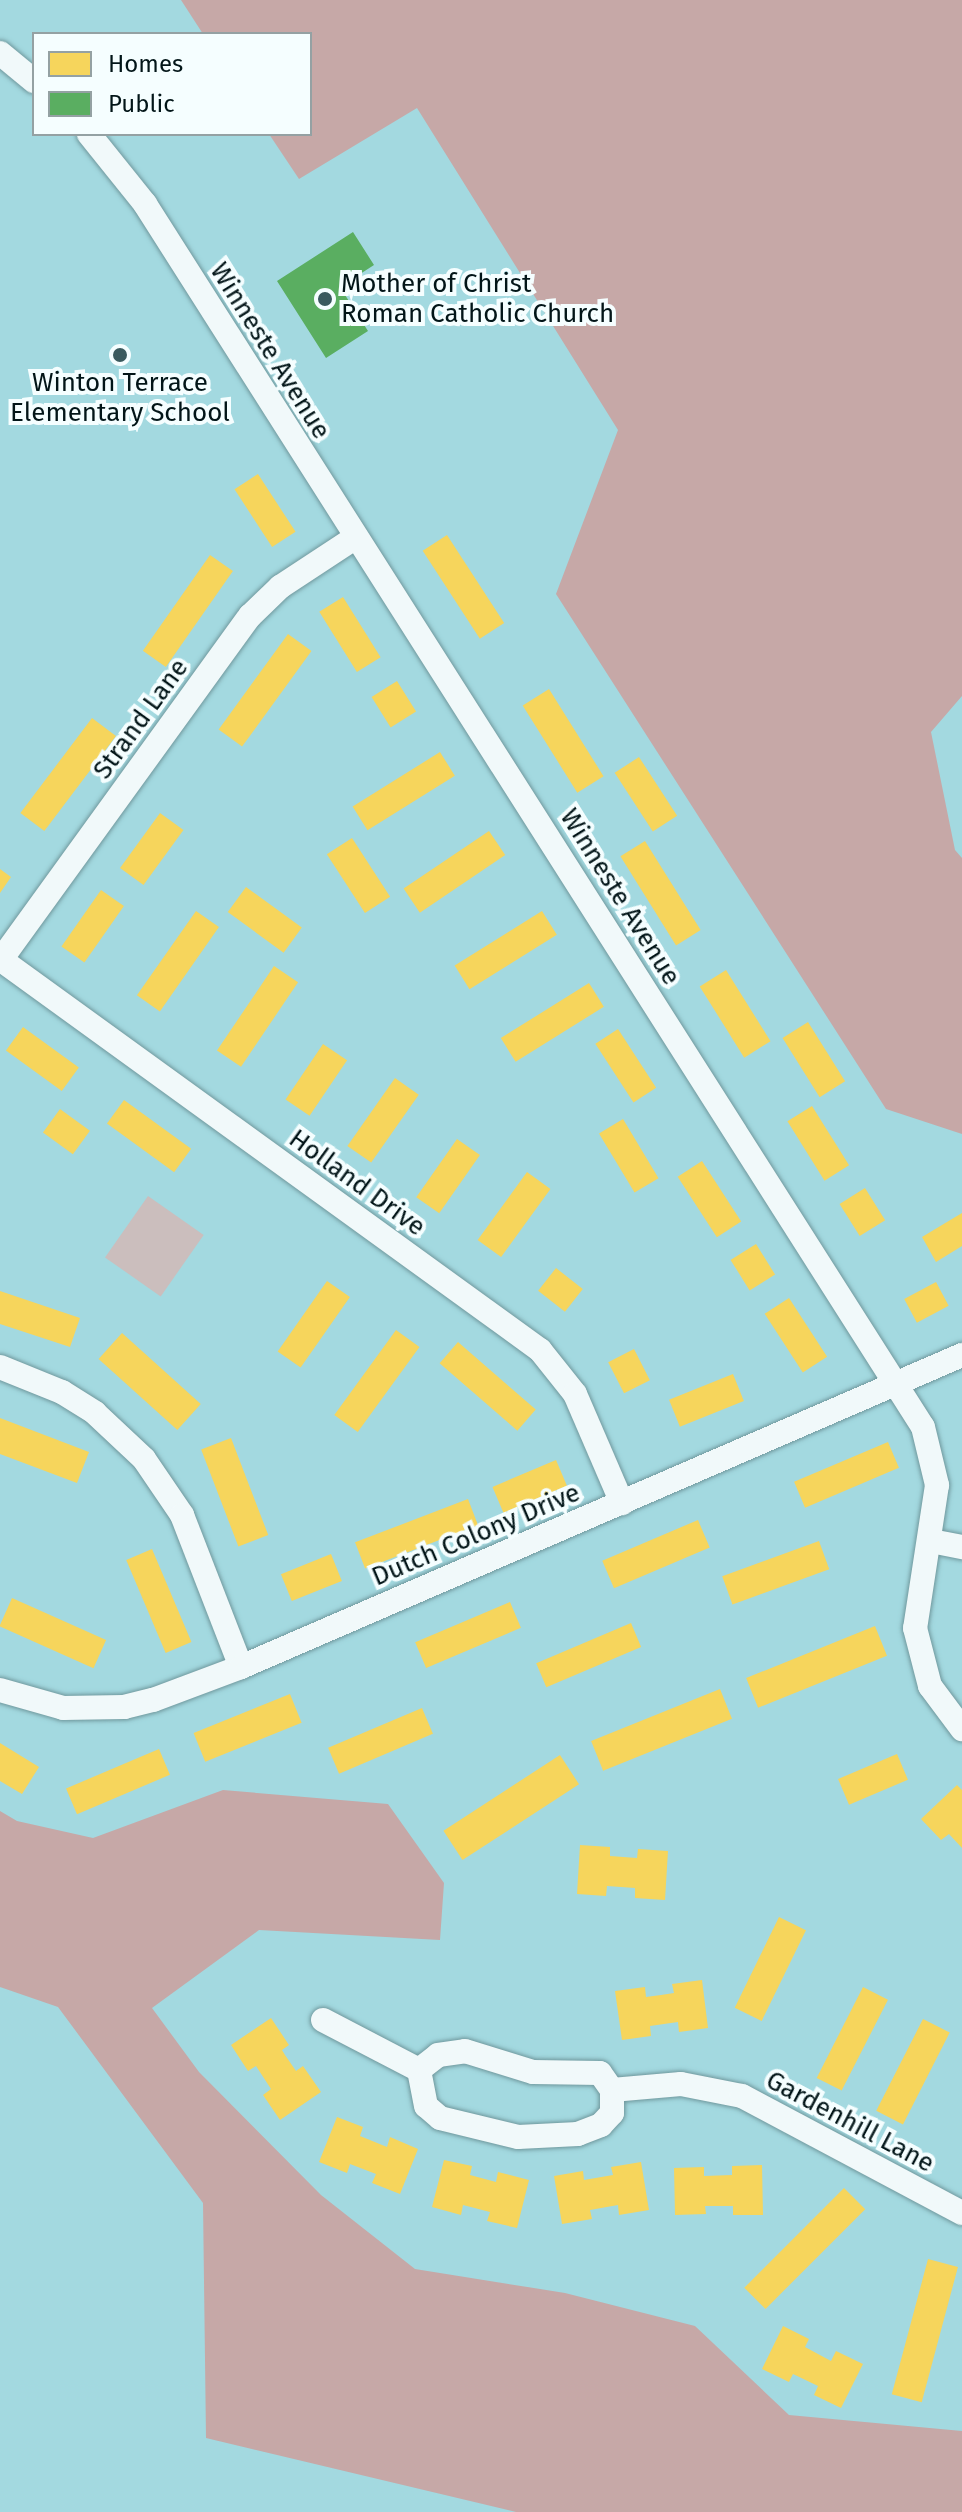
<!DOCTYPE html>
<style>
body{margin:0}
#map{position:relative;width:962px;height:2512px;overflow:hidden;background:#a3d9e0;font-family:"Fira Sans",sans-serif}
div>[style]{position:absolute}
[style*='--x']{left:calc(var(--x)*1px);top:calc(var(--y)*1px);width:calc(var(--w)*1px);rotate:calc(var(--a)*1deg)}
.green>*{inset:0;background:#cbbebd;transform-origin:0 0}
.forest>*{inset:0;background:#c6a8a7}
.homes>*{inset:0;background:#f6d55c;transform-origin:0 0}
.public>*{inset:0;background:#5aae61}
.roads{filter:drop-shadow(0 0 2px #70989d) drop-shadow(0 0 2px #70989d)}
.minor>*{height:24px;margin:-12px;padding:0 12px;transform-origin:12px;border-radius:12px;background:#f1f9fa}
.dots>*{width:22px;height:22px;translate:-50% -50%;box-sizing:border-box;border:4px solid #f5feff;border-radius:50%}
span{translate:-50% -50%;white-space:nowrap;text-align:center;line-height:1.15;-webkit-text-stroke:8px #f5feff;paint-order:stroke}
.poi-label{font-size:26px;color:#021518}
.left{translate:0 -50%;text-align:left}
.street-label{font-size:26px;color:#021518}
.legend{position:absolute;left:32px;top:32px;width:280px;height:104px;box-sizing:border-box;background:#f5feff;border:2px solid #94a1a3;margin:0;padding:10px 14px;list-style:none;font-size:24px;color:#021518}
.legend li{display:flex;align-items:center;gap:16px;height:40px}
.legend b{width:40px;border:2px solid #94a1a3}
</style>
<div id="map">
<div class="green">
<i style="left:148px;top:1196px;width:68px;height:75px;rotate:35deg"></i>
</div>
<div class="forest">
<i style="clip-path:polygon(181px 0,962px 0,962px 696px,931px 732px,955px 850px,962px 858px,962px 1134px,886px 1109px,556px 594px,618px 430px,417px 108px,299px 179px,269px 134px,310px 134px,310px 34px,203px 34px)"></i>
<i style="clip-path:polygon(223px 1790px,388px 1804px,444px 1883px,440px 1940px,259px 1930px,152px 2008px,199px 2072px,321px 2195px,415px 2269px,565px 2293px,695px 2326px,789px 2415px,962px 2431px,962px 2512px,516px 2512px,206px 2438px,203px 2203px,58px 2007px,0 1987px,0 1811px,17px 1821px,93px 1838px)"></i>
</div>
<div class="homes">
<i style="left:258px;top:474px;width:69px;height:28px;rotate:57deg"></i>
<i style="left:447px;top:535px;width:105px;height:29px;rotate:57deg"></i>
<i style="left:210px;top:555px;width:28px;height:117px;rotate:35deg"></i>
<i style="left:343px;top:597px;width:71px;height:28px;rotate:58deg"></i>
<i style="left:288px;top:634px;width:29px;height:118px;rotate:36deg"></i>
<i style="left:397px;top:681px;width:36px;height:30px;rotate:58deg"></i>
<i style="left:549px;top:689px;width:103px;height:31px;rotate:58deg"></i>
<i style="left:92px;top:718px;width:30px;height:119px;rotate:37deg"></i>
<i style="left:440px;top:752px;width:28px;height:103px;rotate:58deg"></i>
<i style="left:639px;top:757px;width:70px;height:29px;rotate:57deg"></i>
<i style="left:160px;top:813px;width:29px;height:68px;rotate:36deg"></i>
<i style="left:489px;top:831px;width:29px;height:103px;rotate:56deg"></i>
<i style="left:352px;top:838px;width:70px;height:30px;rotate:57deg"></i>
<i style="left:645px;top:841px;width:105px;height:29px;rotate:58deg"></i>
<i style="clip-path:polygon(0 869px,11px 877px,0 893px)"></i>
<i style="left:246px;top:887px;width:69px;height:31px;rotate:36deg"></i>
<i style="left:101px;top:890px;width:28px;height:69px;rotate:35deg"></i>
<i style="left:196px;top:911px;width:28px;height:103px;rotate:35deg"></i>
<i style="left:542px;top:911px;width:28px;height:103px;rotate:58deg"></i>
<i style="left:274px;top:966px;width:29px;height:102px;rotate:34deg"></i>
<i style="left:726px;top:970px;width:84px;height:31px;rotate:58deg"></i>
<i style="left:589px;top:983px;width:28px;height:104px;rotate:58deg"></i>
<i style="left:808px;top:1022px;width:70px;height:30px;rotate:58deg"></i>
<i style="left:23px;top:1027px;width:69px;height:29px;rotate:36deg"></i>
<i style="left:618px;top:1029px;width:70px;height:27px;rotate:57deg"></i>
<i style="left:323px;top:1044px;width:29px;height:67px;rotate:34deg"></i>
<i style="left:395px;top:1078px;width:29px;height:83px;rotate:35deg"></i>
<i style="left:124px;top:1100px;width:83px;height:29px;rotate:36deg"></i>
<i style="left:812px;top:1106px;width:70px;height:29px;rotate:58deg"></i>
<i style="left:60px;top:1109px;width:37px;height:29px;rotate:36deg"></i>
<i style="left:623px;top:1119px;width:69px;height:28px;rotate:59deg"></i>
<i style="left:457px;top:1139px;width:28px;height:71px;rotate:35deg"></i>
<i style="left:702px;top:1161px;width:72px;height:29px;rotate:57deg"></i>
<i style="left:527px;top:1172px;width:29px;height:84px;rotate:36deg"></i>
<i style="left:865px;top:1188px;width:38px;height:30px;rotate:58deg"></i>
<i style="clip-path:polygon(962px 1213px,962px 1246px,936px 1262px,922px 1237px)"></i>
<i style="left:756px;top:1244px;width:36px;height:30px;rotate:58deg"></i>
<i style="left:556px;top:1268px;width:34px;height:29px;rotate:38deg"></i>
<i style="left:327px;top:1281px;width:28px;height:86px;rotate:35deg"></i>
<i style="left:936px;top:1282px;width:27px;height:36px;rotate:62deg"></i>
<i style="clip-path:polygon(0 1291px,80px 1318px,70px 1347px,0 1324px)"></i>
<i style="left:789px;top:1298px;width:70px;height:29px;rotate:57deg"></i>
<i style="left:396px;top:1330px;width:29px;height:105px;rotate:36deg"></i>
<i style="left:122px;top:1333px;width:106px;height:35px;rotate:42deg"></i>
<i style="left:458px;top:1342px;width:103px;height:28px;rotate:41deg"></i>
<i style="left:634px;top:1349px;width:35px;height:29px;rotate:63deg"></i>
<i style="left:733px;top:1374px;width:29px;height:69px;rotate:68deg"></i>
<i style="clip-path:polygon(0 1418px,89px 1452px,77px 1483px,0 1454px)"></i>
<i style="left:231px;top:1438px;width:104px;height:32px;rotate:69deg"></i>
<i style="left:888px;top:1442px;width:28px;height:102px;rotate:67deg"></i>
<i style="left:556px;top:1460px;width:28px;height:69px;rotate:67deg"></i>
<i style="left:468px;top:1499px;width:28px;height:121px;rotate:69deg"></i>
<i style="left:698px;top:1520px;width:30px;height:104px;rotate:67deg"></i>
<i style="left:819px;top:1541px;width:30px;height:103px;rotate:70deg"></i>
<i style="left:152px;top:1549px;width:101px;height:28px;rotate:67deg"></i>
<i style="left:331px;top:1554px;width:29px;height:54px;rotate:68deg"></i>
<i style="left:12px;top:1598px;width:103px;height:31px;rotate:24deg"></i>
<i style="left:510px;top:1602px;width:28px;height:103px;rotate:67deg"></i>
<i style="left:631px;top:1623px;width:26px;height:103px;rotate:67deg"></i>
<i style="left:875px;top:1626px;width:32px;height:139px;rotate:68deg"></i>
<i style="left:720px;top:1689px;width:32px;height:139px;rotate:68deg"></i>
<i style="left:290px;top:1694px;width:31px;height:104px;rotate:68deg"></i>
<i style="left:422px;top:1708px;width:28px;height:102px;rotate:67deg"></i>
<i style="clip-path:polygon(0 1743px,39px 1767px,22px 1794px,0 1781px)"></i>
<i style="left:159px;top:1749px;width:28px;height:101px;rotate:67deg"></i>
<i style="left:897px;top:1754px;width:28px;height:64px;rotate:67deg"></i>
<i style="left:560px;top:1755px;width:35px;height:139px;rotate:57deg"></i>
<i style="clip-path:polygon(957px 1785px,962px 1790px,962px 1848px,949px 1834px,941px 1840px,921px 1819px)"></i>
<i style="clip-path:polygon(580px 1845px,610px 1847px,610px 1856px,637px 1858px,638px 1849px,668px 1851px,665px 1900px,635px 1898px,635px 1888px,607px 1886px,606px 1896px,577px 1894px)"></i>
<i style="left:779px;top:1917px;width:30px;height:101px;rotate:26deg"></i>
<i style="clip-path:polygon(702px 1980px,708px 2028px,679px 2032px,678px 2022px,650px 2026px,651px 2036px,622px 2040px,615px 1991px,645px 1987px,646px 1997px,661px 1995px,674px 1993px,672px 1984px)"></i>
<i style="left:863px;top:1987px;width:28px;height:102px;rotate:27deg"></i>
<i style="clip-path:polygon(271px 2018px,289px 2045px,282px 2050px,285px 2055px,296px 2071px,303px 2066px,321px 2092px,280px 2120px,263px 2095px,271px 2089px,256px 2066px,248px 2071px,231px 2045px)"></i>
<i style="left:923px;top:2019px;width:30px;height:103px;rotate:27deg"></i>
<i style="clip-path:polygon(337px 2117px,363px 2127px,360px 2136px,387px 2147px,390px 2137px,418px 2149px,400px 2194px,372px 2183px,376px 2174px,350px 2164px,347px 2173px,319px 2162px)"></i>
<i style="clip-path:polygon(444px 2160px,472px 2166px,470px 2175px,496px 2182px,498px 2172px,529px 2180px,517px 2228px,487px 2221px,490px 2212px,463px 2205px,461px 2215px,432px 2207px)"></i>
<i style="clip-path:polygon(641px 2162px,649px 2210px,619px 2215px,618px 2205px,590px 2210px,592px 2219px,562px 2224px,554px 2176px,583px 2171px,584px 2180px,613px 2175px,611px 2167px)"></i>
<i style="clip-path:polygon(762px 2165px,763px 2215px,733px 2215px,733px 2206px,705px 2206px,706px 2214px,675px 2215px,674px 2168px,704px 2167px,704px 2176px,732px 2175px,732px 2166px)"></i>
<i style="left:844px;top:2188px;width:30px;height:141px;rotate:45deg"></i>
<i style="left:928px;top:2259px;width:31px;height:140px;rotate:15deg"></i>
<i style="clip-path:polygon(783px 2326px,809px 2339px,805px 2347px,831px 2361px,836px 2351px,863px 2364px,841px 2408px,814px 2395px,818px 2386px,793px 2374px,789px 2382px,762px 2369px)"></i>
</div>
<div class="public">
<i style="clip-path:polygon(353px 232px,374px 265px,340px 287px,368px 331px,326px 358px,277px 281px)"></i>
</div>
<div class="roads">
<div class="minor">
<i style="--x:0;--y:53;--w:44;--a:39.5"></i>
<i style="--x:89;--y:134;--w:90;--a:51.3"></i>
<i style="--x:145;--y:204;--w:1449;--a:57.54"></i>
<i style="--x:923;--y:1427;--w:60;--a:76.4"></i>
<i style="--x:937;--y:1485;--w:145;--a:98.7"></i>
<i style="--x:915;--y:1628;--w:60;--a:75.5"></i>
<i style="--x:930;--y:1686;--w:54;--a:53.3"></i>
<i style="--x:0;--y:959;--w:667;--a:35.91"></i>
<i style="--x:540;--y:1350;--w:56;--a:51.5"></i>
<i style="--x:575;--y:1394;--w:119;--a:66.7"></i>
<i style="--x:0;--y:961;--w:426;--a:-54.1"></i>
<i style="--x:250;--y:616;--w:42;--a:-44"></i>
<i style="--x:280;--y:587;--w:91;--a:-33.3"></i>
<i style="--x:0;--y:1367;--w:67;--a:22"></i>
<i style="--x:62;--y:1392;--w:39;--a:32"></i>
<i style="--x:95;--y:1413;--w:67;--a:43.2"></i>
<i style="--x:144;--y:1459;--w:68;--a:55.8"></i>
<i style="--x:182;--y:1515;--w:163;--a:68.8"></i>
<i style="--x:931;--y:1541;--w:32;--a:11"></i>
<i style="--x:0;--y:1690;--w:66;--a:15.9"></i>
<i style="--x:63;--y:1708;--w:61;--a:-0.9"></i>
<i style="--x:124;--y:1707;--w:30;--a:-14"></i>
<i style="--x:153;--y:1700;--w:94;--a:-20.6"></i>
<i style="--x:241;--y:1667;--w:786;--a:-23.4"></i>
<i style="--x:323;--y:2020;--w:108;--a:27.5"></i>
<i style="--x:465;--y:2051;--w:71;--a:17.2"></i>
<i style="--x:533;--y:2072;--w:67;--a:0.9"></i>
<i style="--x:600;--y:2073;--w:21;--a:55"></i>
<i style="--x:612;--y:2090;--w:23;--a:90"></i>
<i style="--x:612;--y:2113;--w:16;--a:133"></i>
<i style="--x:601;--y:2125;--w:25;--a:159"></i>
<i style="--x:578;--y:2134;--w:60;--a:177.1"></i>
<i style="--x:518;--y:2137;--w:80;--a:-166.3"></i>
<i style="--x:440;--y:2118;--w:18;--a:-139"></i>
<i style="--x:426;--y:2106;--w:37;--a:-101"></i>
<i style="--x:419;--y:2070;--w:24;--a:-38"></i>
<i style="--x:438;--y:2055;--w:27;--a:-8"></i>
<i style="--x:612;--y:2090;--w:69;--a:-5"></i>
<i style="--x:681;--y:2084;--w:62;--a:11.1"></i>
<i style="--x:742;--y:2096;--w:249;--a:28"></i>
</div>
</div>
<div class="dots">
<i style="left:325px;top:299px;background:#3a5a5e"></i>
<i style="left:120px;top:355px;background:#3a5a5e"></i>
</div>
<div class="poi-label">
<span class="left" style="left:341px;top:299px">Mother of Christ<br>Roman Catholic Church</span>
<span style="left:120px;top:398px">Winton Terrace<br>Elementary School</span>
</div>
<div class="street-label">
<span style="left:270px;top:351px;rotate:58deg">Winneste Avenue</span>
<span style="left:141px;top:719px;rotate:-54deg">Strand Lane</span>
<span style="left:620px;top:897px;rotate:58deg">Winneste Avenue</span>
<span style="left:357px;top:1183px;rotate:36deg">Holland Drive</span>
<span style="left:476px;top:1535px;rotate:-23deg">Dutch Colony Drive</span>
<span style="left:850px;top:2122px;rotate:28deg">Gardenhill Lane</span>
</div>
<ul class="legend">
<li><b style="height:22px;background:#f6d55c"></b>Homes</li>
<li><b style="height:22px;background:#5aae61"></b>Public</li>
</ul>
</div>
